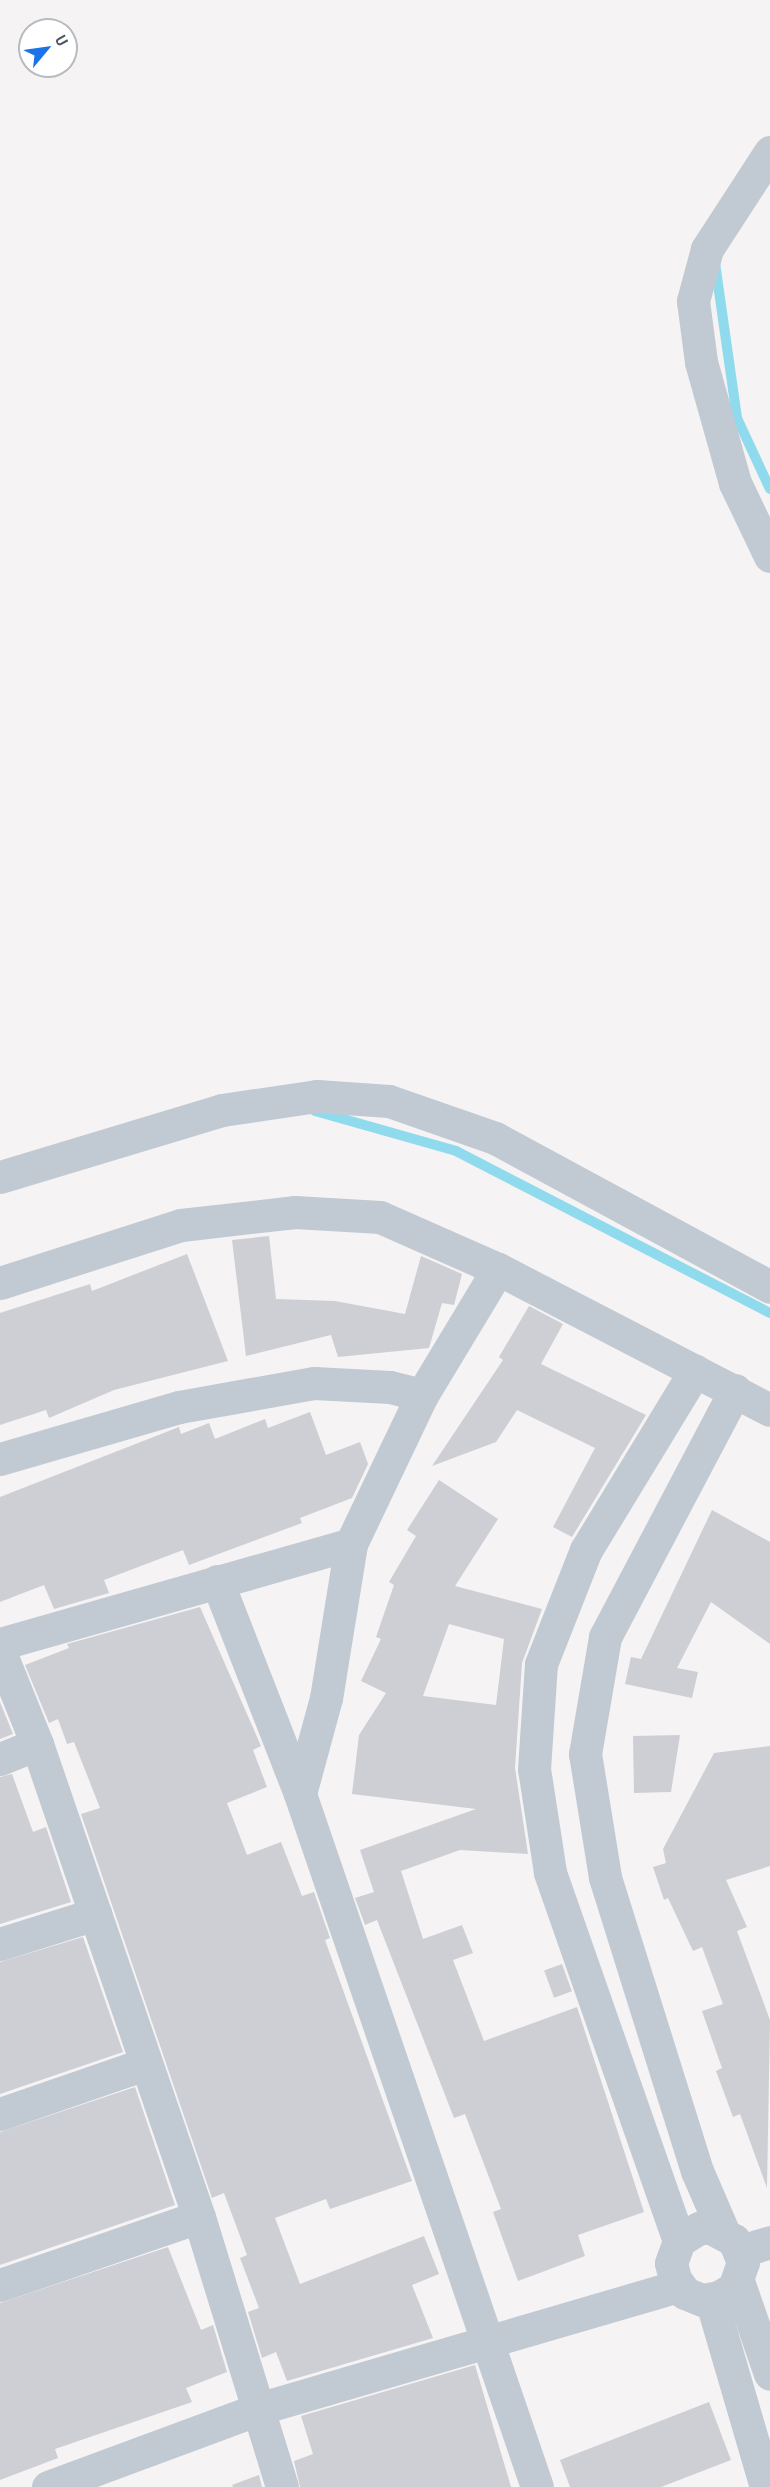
<!DOCTYPE html>
<style>
body{margin:0}
#map{position:relative;width:770px;height:2487px;overflow:hidden;background:#f5f3f3;font-family:"Archivo Narrow",sans-serif}
div>[style]{position:absolute}
[style*='--x']{left:calc(var(--x)*1px);top:calc(var(--y)*1px);width:calc(var(--w)*1px);rotate:calc(var(--a)*1deg)}
.stream>*{height:10px;margin:-5px;padding:0 5px;transform-origin:5px;border-radius:5px;background:#90daee}
.building>*{inset:0;background:#cdcfd5;transform-origin:0 0}
.minor>*{height:33px;margin:-16.5px;padding:0 16.5px;transform-origin:16.5px;border-radius:16.5px;background:#c1cad2}
span{translate:-50% -50%;white-space:nowrap;text-align:center;line-height:1.15;-webkit-text-stroke:5px #fff;paint-order:stroke}
.north{position:absolute;left:18px;top:18px;width:60px;height:60px;box-sizing:border-box;background:#fff;border:2px solid #b7bbc0;border-radius:50%;rotate:61deg;font-size:16px;font-weight:700;line-height:24px;text-align:center;color:#4a5661}
.north::after{content:'';display:block;margin:auto;width:21px;height:27px;background:#1a73e8;clip-path:polygon(50% 0,100% 100%,50% 72%,0 100%)}
</style>
<div id="map">
<div class="stream">
<i style="--x:715;--y:263;--w:157;--a:81.9"></i>
<i style="--x:737;--y:418;--w:78;--a:65.1"></i>
<i style="--x:315;--y:1111;--w:147;--a:15.8"></i>
<i style="--x:456;--y:1151;--w:353;--a:27.3"></i>
</div>
<div class="building">
<i style="clip-path:polygon(269px 1236px,276px 1299px,335px 1301px,405px 1314px,421px 1256px,462px 1274px,454px 1305px,442px 1303px,429px 1348px,338px 1357px,331px 1335px,246px 1356px,232px 1240px)"></i>
<i style="clip-path:polygon(187px 1254px,228px 1361px,114px 1390px,49px 1418px,46px 1410px,0 1425px,0 1313px,90px 1284px,92px 1291px)"></i>
<i style="clip-path:polygon(529px 1306px,563px 1324px,541px 1364px,646px 1415px,572px 1537px,553px 1527px,595px 1448px,517px 1410px,496px 1442px,432px 1466px,503px 1360px,499px 1357px)"></i>
<i style="clip-path:polygon(310px 1412px,326px 1455px,360px 1442px,368px 1464px,352px 1498px,300px 1518px,302px 1523px,189px 1565px,183px 1550px,104px 1580px,109px 1593px,54px 1609px,44px 1585px,0 1602px,0 1497px,179px 1427px,181px 1434px,209px 1423px,215px 1439px,265px 1419px,268px 1428px)"></i>
<i style="clip-path:polygon(evenodd,439px 1480px,498px 1519px,455px 1586px,542px 1609px,522px 1663px,515px 1768px,528px 1854px,460px 1850px,401px 1871px,423px 1939px,462px 1925px,473px 1953px,453px 1960px,484px 2041px,577px 2007px,644px 2212px,578px 2235px,585px 2256px,518px 2281px,493px 2212px,501px 2209px,465px 2114px,454px 2118px,377px 1920px,365px 1925px,355px 1898px,374px 1892px,360px 1850px,476px 1809px,352px 1794px,359px 1735px,386px 1693px,361px 1681px,381px 1639px,376px 1637px,394px 1585px,389px 1582px,416px 1536px,407px 1530px,439px 1480px,449px 1624px,504px 1639px,496px 1705px,423px 1696px,449px 1624px)"></i>
<i style="clip-path:polygon(712px 1510px,770px 1542px,770px 1644px,711px 1602px,677px 1668px,698px 1672px,692px 1698px,625px 1684px,631px 1657px,641px 1659px)"></i>
<i style="clip-path:polygon(200px 1607px,261px 1746px,253px 1750px,267px 1787px,227px 1803px,247px 1855px,281px 1842px,302px 1896px,314px 1892px,330px 1938px,325px 1940px,412px 2181px,330px 2209px,326px 2199px,275px 2218px,300px 2284px,424px 2236px,439px 2274px,412px 2285px,433px 2338px,287px 2381px,276px 2352px,262px 2358px,248px 2312px,259px 2308px,240px 2258px,247px 2255px,224px 2193px,212px 2198px,81px 1814px,100px 1808px,74px 1742px,67px 1744px,58px 1719px,49px 1723px,25px 1665px,69px 1648px,67px 1644px)"></i>
<i style="clip-path:polygon(0 1702px,13px 1734px,0 1739px)"></i>
<i style="clip-path:polygon(680px 1735px,671px 1792px,634px 1793px,633px 1736px)"></i>
<i style="clip-path:polygon(770px 1746px,770px 1866px,726px 1880px,747px 1927px,737px 1931px,770px 2020px,767px 2188px,740px 2114px,733px 2117px,716px 2071px,722px 2068px,702px 2011px,723px 2004px,702px 1947px,693px 1951px,668px 1898px,664px 1900px,653px 1867px,666px 1863px,663px 1849px,714px 1753px)"></i>
<i style="clip-path:polygon(12px 1774px,33px 1832px,46px 1827px,71px 1902px,0 1924px,0 1777px)"></i>
<i style="clip-path:polygon(83px 1937px,123px 2052px,0 2094px,0 1962px)"></i>
<i style="left:562px;top:1964px;width:29px;height:19px;rotate:70deg"></i>
<i style="clip-path:polygon(135px 2087px,175px 2205px,0 2265px,0 2132px)"></i>
<i style="clip-path:polygon(168px 2247px,201px 2330px,213px 2325px,227px 2372px,186px 2388px,192px 2402px,55px 2449px,58px 2458px,0 2480px,0 2303px)"></i>
<i style="clip-path:polygon(475px 2365px,511px 2487px,300px 2487px,294px 2461px,313px 2454px,301px 2416px)"></i>
<i style="clip-path:polygon(709px 2402px,731px 2460px,661px 2487px,570px 2487px,560px 2460px)"></i>
<i style="clip-path:polygon(259px 2475px,262px 2487px,233px 2487px,232px 2485px)"></i>
</div>
<div class="minor">
<i style="--x:770;--y:152;--w:116;--a:123"></i>
<i style="--x:707;--y:249;--w:54;--a:105.1"></i>
<i style="--x:693;--y:301;--w:62;--a:82.5"></i>
<i style="--x:701;--y:362;--w:126;--a:74.3"></i>
<i style="--x:735;--y:483;--w:81;--a:64.4"></i>
<i style="--x:0;--y:1177;--w:232;--a:-16.8"></i>
<i style="--x:222;--y:1110;--w:96;--a:-8.4"></i>
<i style="--x:317;--y:1096;--w:72;--a:4"></i>
<i style="--x:389;--y:1101;--w:112;--a:19.2"></i>
<i style="--x:495;--y:1138;--w:313;--a:28.4"></i>
<i style="--x:498;--y:1269;--w:147;--a:121.1"></i>
<i style="--x:422;--y:1395;--w:165;--a:115.5"></i>
<i style="--x:351;--y:1544;--w:156;--a:99.2"></i>
<i style="--x:326;--y:1698;--w:99;--a:105.2"></i>
<i style="--x:300;--y:1794;--w:732;--a:71.12"></i>
<i style="--x:0;--y:1283;--w:190;--a:-17.8"></i>
<i style="--x:181;--y:1225;--w:115;--a:-6.5"></i>
<i style="--x:295;--y:1212;--w:85;--a:3.4"></i>
<i style="--x:380;--y:1217;--w:129;--a:23.8"></i>
<i style="--x:498;--y:1269;--w:306;--a:27.4"></i>
<i style="--x:0;--y:1459;--w:186;--a:-16.2"></i>
<i style="--x:179;--y:1407;--w:137;--a:-10.1"></i>
<i style="--x:314;--y:1383;--w:76;--a:3"></i>
<i style="--x:390;--y:1387;--w:33;--a:14"></i>
<i style="--x:217;--y:1581;--w:229;--a:68.7"></i>
<i style="--x:0;--y:1644;--w:365;--a:-15.9"></i>
<i style="--x:0;--y:1652;--w:99;--a:68.1"></i>
<i style="--x:37;--y:1744;--w:500;--a:71.1"></i>
<i style="--x:199;--y:2217;--w:282;--a:72.9"></i>
<i style="--x:0;--y:1759;--w:40;--a:-22"></i>
<i style="--x:0;--y:1944;--w:100;--a:-17.5"></i>
<i style="--x:0;--y:2114;--w:153;--a:-19"></i>
<i style="--x:723;--y:2231;--w:65;--a:-113.4"></i>
<i style="--x:697;--y:2171;--w:308;--a:-107.4"></i>
<i style="--x:605;--y:1877;--w:125;--a:-99.2"></i>
<i style="--x:585;--y:1754;--w:119;--a:-80.3"></i>
<i style="--x:605;--y:1637;--w:279;--a:-62.2"></i>
<i style="--x:679;--y:2241;--w:24;--a:-33"></i>
<i style="--x:699;--y:2228;--w:12;--a:0"></i>
<i style="--x:711;--y:2228;--w:26;--a:28"></i>
<i style="--x:734;--y:2240;--w:24;--a:68"></i>
<i style="--x:743;--y:2262;--w:28;--a:109"></i>
<i style="--x:734;--y:2288;--w:17;--a:149"></i>
<i style="--x:719;--y:2297;--w:17;--a:170"></i>
<i style="--x:702;--y:2300;--w:18;--a:-158"></i>
<i style="--x:685;--y:2293;--w:17;--a:-126"></i>
<i style="--x:675;--y:2279;--w:16;--a:-104"></i>
<i style="--x:671;--y:2263;--w:23;--a:-70"></i>
<i style="--x:679;--y:2241;--w:391;--a:-109.3"></i>
<i style="--x:550;--y:1872;--w:104;--a:-98.8"></i>
<i style="--x:534;--y:1769;--w:105;--a:-86.2"></i>
<i style="--x:541;--y:1664;--w:123;--a:-68.5"></i>
<i style="--x:586;--y:1550;--w:210;--a:-58.7"></i>
<i style="--x:741;--y:2251;--w:30;--a:-17"></i>
<i style="--x:738;--y:2281;--w:98;--a:71"></i>
<i style="--x:0;--y:2285;--w:210;--a:-18.9"></i>
<i style="--x:711;--y:2299;--w:196;--a:73.7"></i>
<i style="--x:48;--y:2487;--w:227;--a:-20.3"></i>
<i style="--x:261;--y:2408;--w:435;--a:-16.3"></i>
</div>
<div class="north">U</div>
</div>
